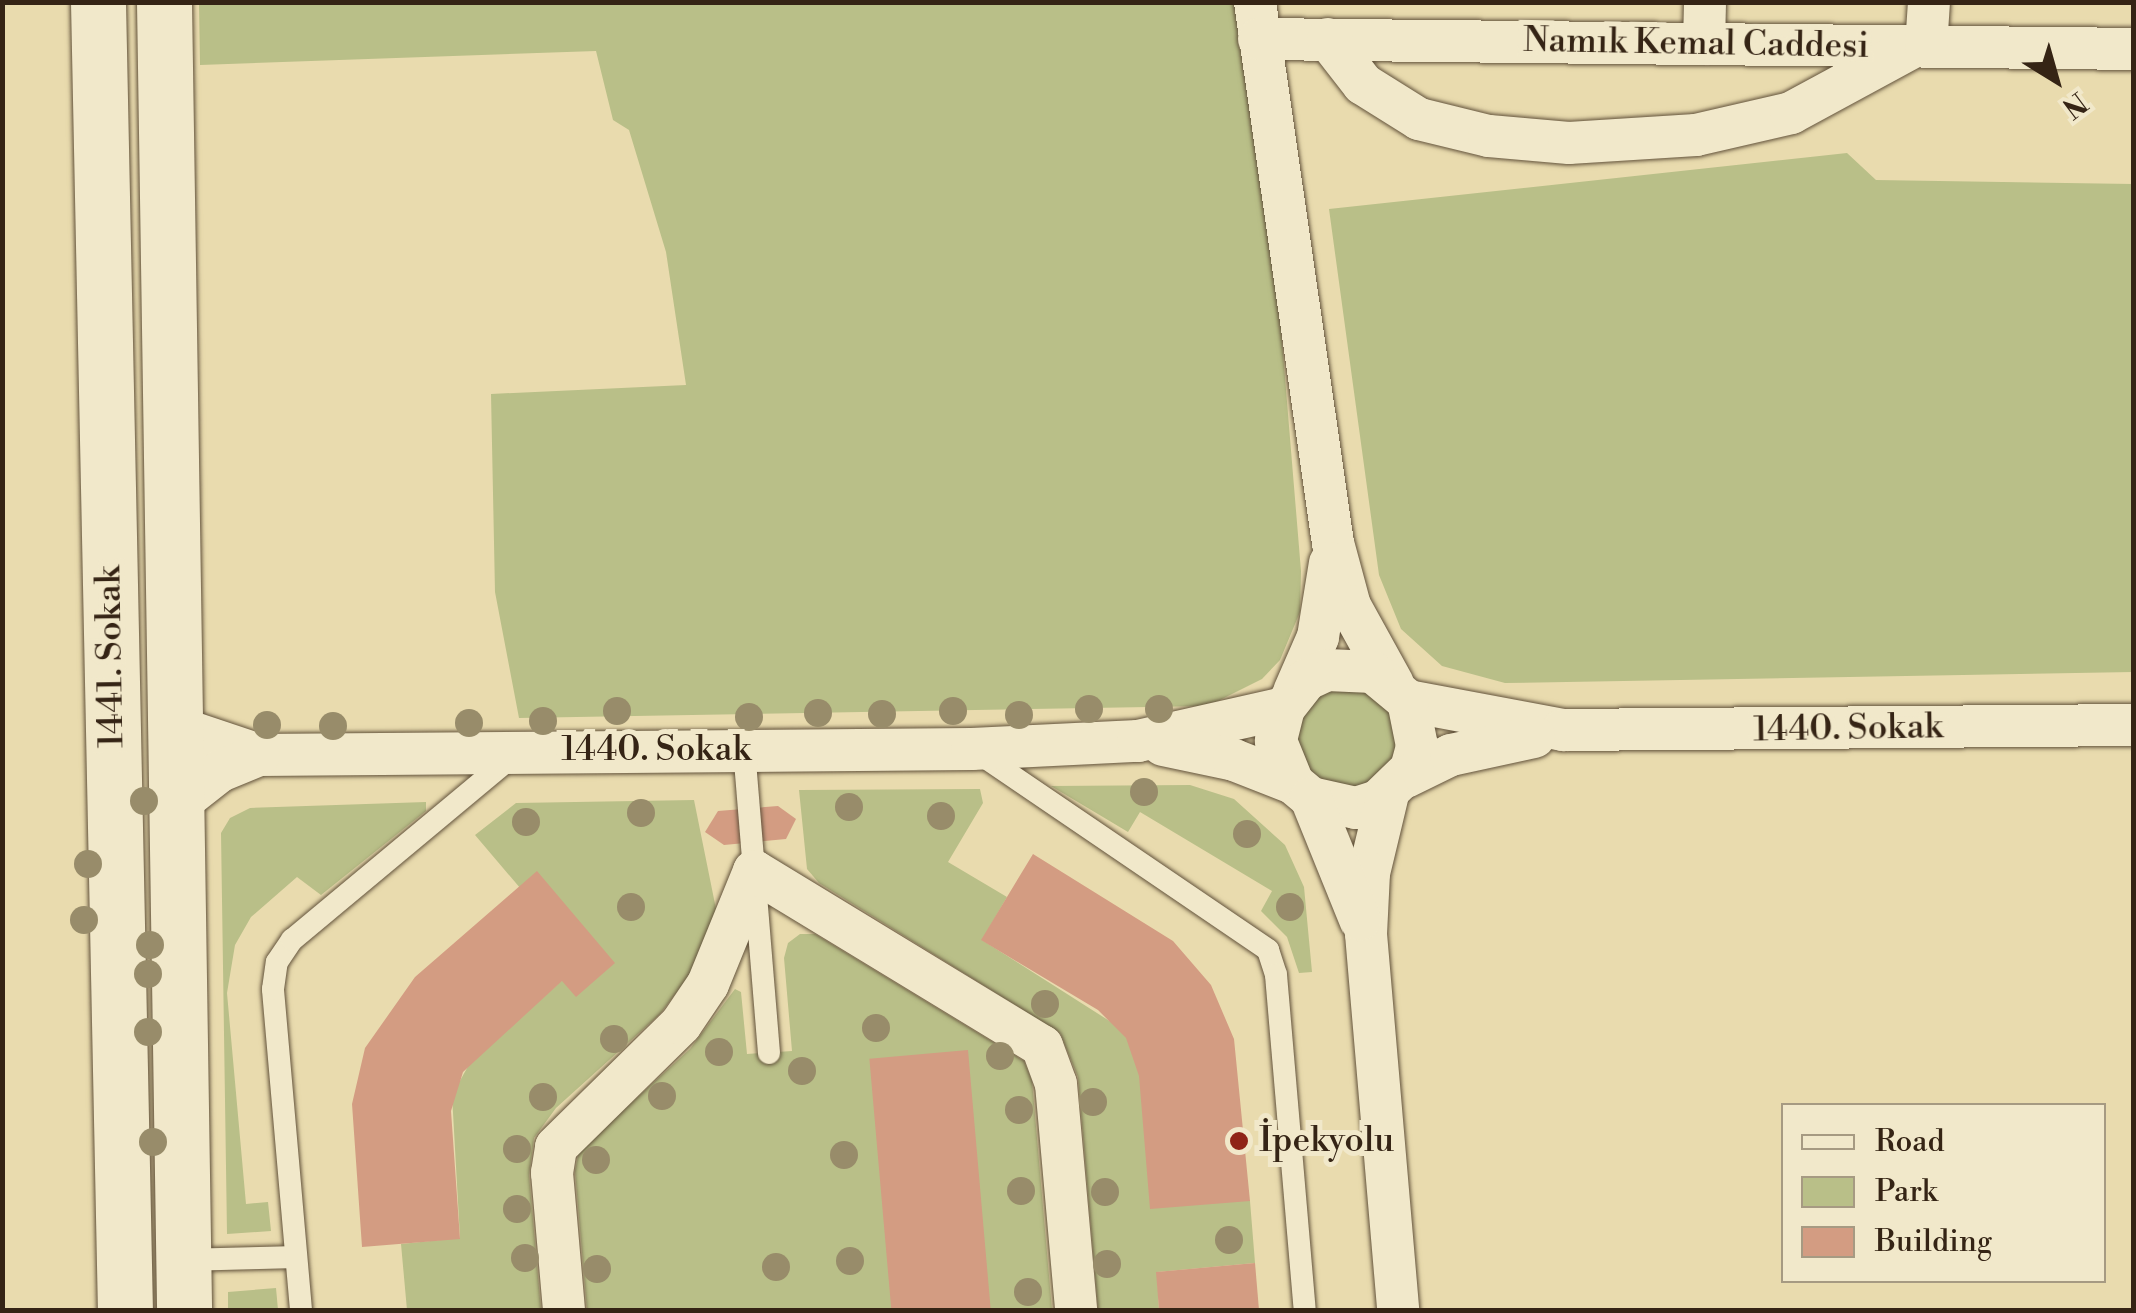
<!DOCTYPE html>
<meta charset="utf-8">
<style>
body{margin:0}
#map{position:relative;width:2136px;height:1313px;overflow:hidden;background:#e9dbae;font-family:"Libre Bodoni",serif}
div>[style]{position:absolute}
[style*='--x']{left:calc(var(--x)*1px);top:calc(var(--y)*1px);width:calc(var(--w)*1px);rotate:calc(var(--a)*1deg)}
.green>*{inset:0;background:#b9bf88}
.round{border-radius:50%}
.building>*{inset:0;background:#d39c82;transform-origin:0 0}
.roads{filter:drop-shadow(0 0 2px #62523b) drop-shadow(0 0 2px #62523b)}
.lane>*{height:22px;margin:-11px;padding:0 11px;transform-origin:11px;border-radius:11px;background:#f1e8ca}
.street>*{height:42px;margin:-21px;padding:0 21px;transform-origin:21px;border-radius:21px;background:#f1e8ca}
.secondary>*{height:55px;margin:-27.5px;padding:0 27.5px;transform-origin:27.5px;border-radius:27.5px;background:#f1e8ca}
.trees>*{width:28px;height:28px;margin:-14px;border-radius:50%;background:#988c6a}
.dots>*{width:28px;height:28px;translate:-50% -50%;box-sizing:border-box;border:5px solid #f1e8ca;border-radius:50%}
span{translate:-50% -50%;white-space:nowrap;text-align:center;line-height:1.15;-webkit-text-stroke:10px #f1e8ca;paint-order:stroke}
.street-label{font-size:35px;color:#352415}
.poi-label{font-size:35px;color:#352415}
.left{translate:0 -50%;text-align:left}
.frame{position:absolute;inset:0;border:5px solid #352415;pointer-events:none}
.legend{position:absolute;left:1781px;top:1103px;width:325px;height:180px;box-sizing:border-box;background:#f1e8ca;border:2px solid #a69a82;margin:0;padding:12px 18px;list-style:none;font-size:30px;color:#352415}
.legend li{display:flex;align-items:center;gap:20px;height:50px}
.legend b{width:50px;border:2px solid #a69a82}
.north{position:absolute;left:2006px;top:30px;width:100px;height:100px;-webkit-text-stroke:8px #f1e8ca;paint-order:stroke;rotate:143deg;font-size:28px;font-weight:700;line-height:40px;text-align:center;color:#352415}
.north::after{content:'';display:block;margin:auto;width:35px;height:45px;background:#352415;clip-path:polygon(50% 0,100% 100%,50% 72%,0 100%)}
</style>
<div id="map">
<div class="green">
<i style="clip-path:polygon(199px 3px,1254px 3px,1301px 571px,1300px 612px,1280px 660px,1262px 679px,1208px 706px,519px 718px,495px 592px,491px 394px,686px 385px,666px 252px,629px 130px,613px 120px,596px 51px,200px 65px)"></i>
<i style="clip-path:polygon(1847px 153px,1876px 180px,2133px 184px,2133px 672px,1505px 683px,1442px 666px,1401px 629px,1379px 575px,1329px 209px)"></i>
<i class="round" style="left:1295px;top:686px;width:102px;height:102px"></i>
<i style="clip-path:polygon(1190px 785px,1234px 799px,1285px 845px,1304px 887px,1312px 972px,1299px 973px,1287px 937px,1261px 911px,1272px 891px,1140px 812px,1128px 832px,1051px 786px)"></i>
<i style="clip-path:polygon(980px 789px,983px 803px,948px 862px,1007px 897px,982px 940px,1119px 1027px,1250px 1201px,1255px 1263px,1157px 1272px,1159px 1310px,1098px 1310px,1078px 1077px,1060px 1033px,819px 883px,807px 869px,799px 790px)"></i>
<i style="clip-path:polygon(694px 800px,716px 909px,705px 955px,660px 1014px,556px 1108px,534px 1138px,529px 1175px,541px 1310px,407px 1310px,401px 1244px,460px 1238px,452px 1095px,471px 1061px,583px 962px,475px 835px,516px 803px)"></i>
<i style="clip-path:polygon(426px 802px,426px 811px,321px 895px,297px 877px,251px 917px,235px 945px,227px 993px,246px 1204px,268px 1202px,271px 1231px,227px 1234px,221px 833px,230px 818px,250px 808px)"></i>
<i style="clip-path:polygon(800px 934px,815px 934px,1024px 1061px,1032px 1081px,1052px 1310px,587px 1310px,575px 1171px,579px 1151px,690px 1049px,735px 989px,741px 992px,747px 1054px,792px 1051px,784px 958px,788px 943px)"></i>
<i style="clip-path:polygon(276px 1288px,278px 1310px,228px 1310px,228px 1292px)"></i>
</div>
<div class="building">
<i style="clip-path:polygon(778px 806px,796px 819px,786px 839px,724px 845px,705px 832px,718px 811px)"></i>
<i style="clip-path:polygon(1033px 854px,1173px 941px,1211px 985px,1234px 1039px,1250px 1201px,1150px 1209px,1139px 1076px,1126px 1038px,1098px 1010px,981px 940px)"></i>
<i style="clip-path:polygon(537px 871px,615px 963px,576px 997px,562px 981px,463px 1072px,451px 1111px,460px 1239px,362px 1247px,352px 1104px,365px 1048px,415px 977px)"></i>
<i style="left:968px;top:1050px;width:261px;height:99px;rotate:85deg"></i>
<i style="clip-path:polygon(1255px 1263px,1259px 1310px,1159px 1310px,1156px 1272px)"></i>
</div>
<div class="roads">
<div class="lane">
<i style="--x:744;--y:749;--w:305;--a:85.3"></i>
<i style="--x:977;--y:752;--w:352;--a:34.2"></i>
<i style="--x:1268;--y:950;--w:26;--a:72"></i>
<i style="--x:1276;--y:975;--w:336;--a:85.1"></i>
<i style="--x:184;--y:1260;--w:112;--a:-1.5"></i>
<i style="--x:301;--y:1310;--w:322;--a:-95"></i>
<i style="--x:273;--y:989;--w:27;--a:-82"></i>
<i style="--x:277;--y:962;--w:27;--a:-56"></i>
<i style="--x:292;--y:940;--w:286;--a:-39.8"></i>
</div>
<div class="street">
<i style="--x:1255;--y:2;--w:547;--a:81.8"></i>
<i style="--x:1333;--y:543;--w:65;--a:74.9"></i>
<i style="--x:1350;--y:606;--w:89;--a:61.1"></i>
<i style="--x:1259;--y:39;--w:875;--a:0.65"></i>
<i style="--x:1328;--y:39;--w:57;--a:52.1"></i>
<i style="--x:1363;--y:84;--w:66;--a:32"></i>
<i style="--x:1419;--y:119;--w:72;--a:13.7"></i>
<i style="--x:1489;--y:136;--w:80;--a:5"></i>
<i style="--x:1569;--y:143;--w:127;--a:-3.6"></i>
<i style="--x:1696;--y:135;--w:98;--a:-13"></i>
<i style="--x:1791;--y:113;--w:139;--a:-28.4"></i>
<i style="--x:1704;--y:44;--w:42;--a:-88.6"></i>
<i style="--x:1926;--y:47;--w:45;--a:-86.2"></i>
<i style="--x:1294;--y:692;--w:60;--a:-66.4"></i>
<i style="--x:1318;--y:637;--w:75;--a:-80.8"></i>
<i style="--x:1408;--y:701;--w:158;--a:10.6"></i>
<i style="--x:1563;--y:730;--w:571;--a:-0.5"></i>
<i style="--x:179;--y:728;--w:84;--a:18.6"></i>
<i style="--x:259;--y:755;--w:713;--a:-0.48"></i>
<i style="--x:972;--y:749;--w:166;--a:-2.8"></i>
<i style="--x:1138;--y:741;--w:150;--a:-12.7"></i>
<i style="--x:1163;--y:745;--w:73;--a:11.9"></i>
<i style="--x:1234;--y:760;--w:63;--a:21.3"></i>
<i style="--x:1293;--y:783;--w:23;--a:40"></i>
<i style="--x:1311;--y:798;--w:46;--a:12.5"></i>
<i style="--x:1356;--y:808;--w:23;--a:-18"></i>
<i style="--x:1378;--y:801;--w:46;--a:-44.1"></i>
<i style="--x:1411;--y:769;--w:24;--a:-75"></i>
<i style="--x:1417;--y:746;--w:46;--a:-101.3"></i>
<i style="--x:1408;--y:701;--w:45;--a:-140.4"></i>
<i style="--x:1373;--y:672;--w:46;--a:-177.5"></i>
<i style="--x:1327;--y:670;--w:23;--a:155"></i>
<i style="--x:1306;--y:680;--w:36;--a:128"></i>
<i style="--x:1284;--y:708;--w:34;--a:104"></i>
<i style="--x:1276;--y:741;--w:45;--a:68"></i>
<i style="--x:1406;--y:777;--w:50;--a:-26.1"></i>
<i style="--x:1451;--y:755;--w:85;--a:-12.2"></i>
<i style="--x:1388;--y:794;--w:81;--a:103.5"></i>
<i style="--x:1369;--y:873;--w:61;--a:92.8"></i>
<i style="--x:1366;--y:934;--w:377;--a:85.1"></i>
<i style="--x:1311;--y:798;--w:131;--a:68"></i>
<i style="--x:178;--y:804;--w:53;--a:-38.2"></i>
<i style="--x:220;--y:771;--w:42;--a:-22.3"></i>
<i style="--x:564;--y:1310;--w:138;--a:-95"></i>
<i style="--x:552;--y:1173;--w:26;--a:-81"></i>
<i style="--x:556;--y:1147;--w:175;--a:-44.5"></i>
<i style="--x:681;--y:1024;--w:48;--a:-56"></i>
<i style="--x:708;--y:984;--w:122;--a:-67.8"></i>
<i style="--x:754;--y:871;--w:337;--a:31.3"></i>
<i style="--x:1042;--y:1046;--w:40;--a:69.8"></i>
<i style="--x:1056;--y:1084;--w:227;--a:84.9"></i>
</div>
<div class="secondary">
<i style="--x:98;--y:2;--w:1308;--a:88.82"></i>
<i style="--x:164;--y:2;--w:1308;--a:89.12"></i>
</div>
</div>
<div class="trees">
<i style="left:1089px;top:709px"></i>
<i style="left:1159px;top:709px"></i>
<i style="left:617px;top:711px"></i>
<i style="left:953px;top:711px"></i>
<i style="left:818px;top:713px"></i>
<i style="left:882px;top:714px"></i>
<i style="left:1019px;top:715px"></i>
<i style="left:749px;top:717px"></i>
<i style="left:543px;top:721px"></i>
<i style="left:469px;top:723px"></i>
<i style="left:267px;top:725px"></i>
<i style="left:333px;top:726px"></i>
<i style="left:1144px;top:792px"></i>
<i style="left:144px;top:801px"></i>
<i style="left:849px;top:807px"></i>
<i style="left:641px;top:813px"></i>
<i style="left:941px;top:816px"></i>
<i style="left:526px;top:822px"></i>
<i style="left:1247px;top:834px"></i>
<i style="left:88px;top:864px"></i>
<i style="left:631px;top:907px"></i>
<i style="left:1290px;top:907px"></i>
<i style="left:84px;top:920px"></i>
<i style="left:150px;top:945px"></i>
<i style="left:148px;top:974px"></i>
<i style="left:1045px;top:1004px"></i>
<i style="left:876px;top:1028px"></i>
<i style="left:148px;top:1032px"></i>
<i style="left:614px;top:1039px"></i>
<i style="left:719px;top:1052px"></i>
<i style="left:1000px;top:1056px"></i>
<i style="left:802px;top:1071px"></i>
<i style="left:662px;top:1096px"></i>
<i style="left:543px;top:1097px"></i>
<i style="left:1093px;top:1102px"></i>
<i style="left:1019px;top:1110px"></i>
<i style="left:153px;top:1142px"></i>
<i style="left:517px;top:1149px"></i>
<i style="left:844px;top:1155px"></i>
<i style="left:596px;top:1160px"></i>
<i style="left:1021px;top:1191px"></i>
<i style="left:1105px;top:1192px"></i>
<i style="left:517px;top:1209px"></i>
<i style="left:1229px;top:1240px"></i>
<i style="left:525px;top:1258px"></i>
<i style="left:850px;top:1261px"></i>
<i style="left:1107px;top:1264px"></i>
<i style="left:776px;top:1267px"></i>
<i style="left:597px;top:1269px"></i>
<i style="left:1028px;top:1292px"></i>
</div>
<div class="dots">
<i style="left:1239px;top:1141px;background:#8f2418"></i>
</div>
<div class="street-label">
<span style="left:1696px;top:44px;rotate:1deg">Namık Kemal Caddesi</span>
<span style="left:111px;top:657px;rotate:-91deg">1441. Sokak</span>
<span style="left:1848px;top:729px;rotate:-1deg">1440. Sokak</span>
<span style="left:656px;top:750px">1440. Sokak</span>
</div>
<div class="poi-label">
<span class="left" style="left:1259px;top:1141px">İpekyolu</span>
</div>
<div class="frame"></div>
<ul class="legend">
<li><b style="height:12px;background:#f1e8ca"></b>Road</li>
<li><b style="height:28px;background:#b9bf88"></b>Park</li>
<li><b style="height:28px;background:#d39c82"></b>Building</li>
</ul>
<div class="north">N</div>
</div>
